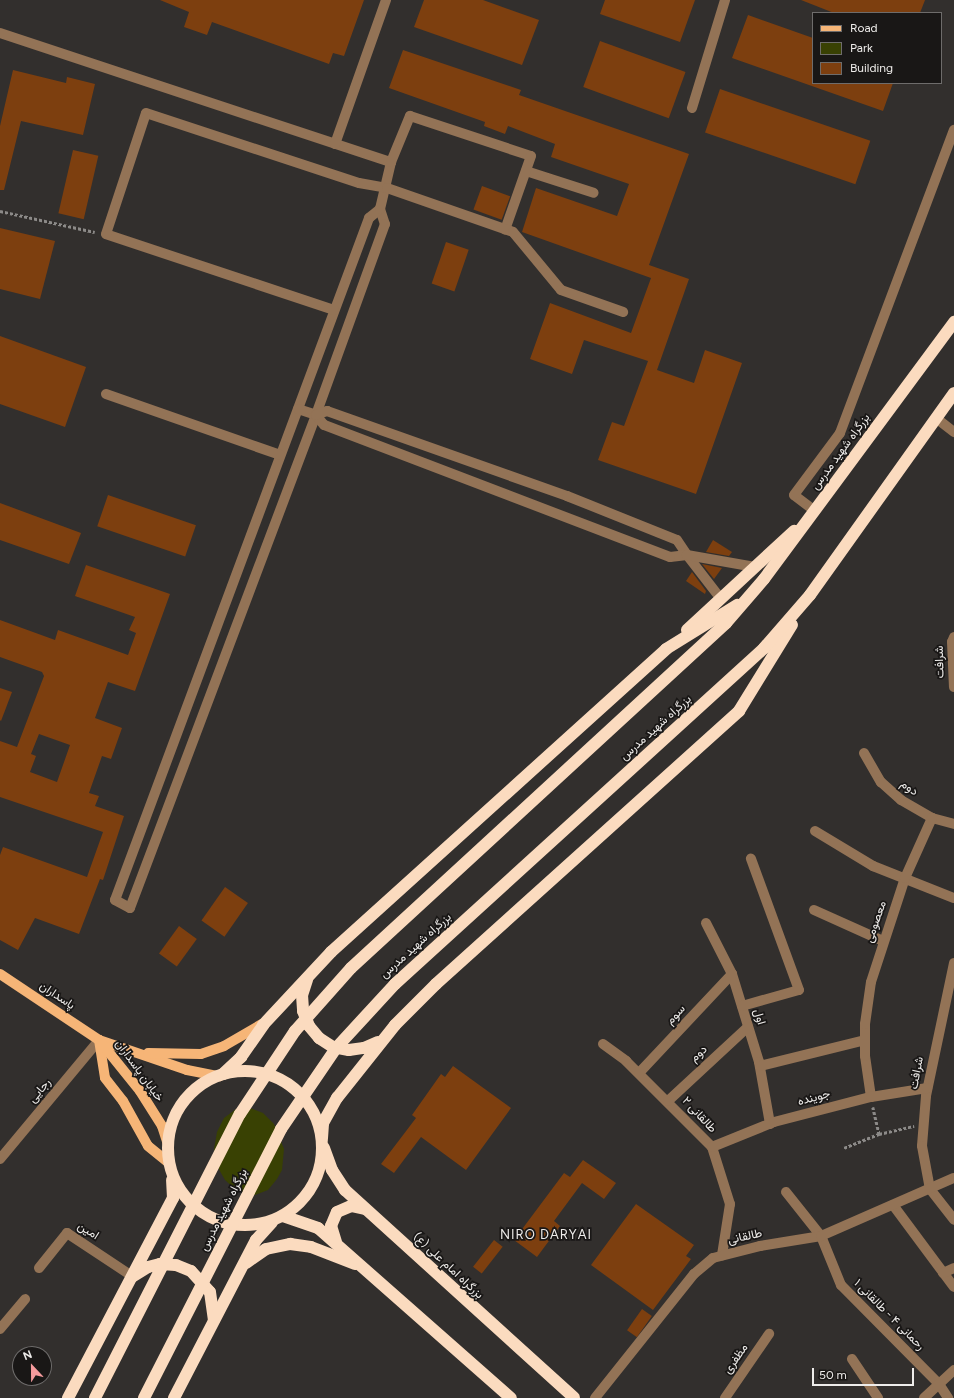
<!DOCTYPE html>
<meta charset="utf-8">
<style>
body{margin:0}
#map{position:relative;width:954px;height:1398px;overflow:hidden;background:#322f2d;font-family:Figtree,Vazirmatn,sans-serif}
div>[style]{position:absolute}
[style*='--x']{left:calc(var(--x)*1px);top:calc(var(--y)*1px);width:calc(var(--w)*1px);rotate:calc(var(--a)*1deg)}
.green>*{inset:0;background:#394103}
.building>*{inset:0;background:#7d3f0f;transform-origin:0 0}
.path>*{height:2.5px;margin-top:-1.25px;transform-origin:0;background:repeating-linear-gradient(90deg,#8c8a88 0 3px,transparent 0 5px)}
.minor>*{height:10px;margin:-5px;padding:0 5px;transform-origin:5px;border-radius:5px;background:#937356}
.major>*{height:10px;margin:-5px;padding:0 5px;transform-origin:5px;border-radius:5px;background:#f6b577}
.highway>*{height:12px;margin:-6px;padding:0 6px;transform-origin:6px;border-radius:6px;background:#fbdbbf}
.highway>.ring{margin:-6px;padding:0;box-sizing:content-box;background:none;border:12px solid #fbdbbf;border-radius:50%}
span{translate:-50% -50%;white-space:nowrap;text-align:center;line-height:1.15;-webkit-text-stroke:3.5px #191716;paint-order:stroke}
.street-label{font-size:12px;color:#eeecea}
.neighbourhood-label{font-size:13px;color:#eeecea;letter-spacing:1px}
.legend{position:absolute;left:812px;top:12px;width:130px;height:72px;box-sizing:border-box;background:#191716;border:1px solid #6e6c6b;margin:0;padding:5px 7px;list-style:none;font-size:12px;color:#eeecea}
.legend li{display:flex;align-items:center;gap:8px;height:20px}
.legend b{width:20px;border:1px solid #6e6c6b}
.north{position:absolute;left:12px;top:1346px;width:40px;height:40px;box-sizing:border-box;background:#191716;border:1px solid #6e6c6b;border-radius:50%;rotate:338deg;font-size:11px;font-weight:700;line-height:16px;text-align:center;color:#eeecea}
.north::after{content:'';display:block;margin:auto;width:14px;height:18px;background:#f59b9d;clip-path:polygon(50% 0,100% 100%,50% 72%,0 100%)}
.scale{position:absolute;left:812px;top:1368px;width:102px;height:18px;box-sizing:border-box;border:2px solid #eeecea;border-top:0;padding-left:5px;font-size:12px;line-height:14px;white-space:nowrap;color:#eeecea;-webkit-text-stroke:3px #191716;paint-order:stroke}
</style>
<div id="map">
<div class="green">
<i style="clip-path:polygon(250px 1108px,263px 1113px,274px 1124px,284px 1149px,282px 1170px,277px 1179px,268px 1190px,255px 1195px,236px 1190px,225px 1180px,217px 1166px,214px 1149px,217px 1132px,224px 1118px,236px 1109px)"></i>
</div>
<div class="building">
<i style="clip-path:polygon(160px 0,364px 0,344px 56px,333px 53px,329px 64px,212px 22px,207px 35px,184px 27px,189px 12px)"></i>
<i style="clip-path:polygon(424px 0,483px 0,539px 20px,522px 65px,414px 27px)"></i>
<i style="clip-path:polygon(605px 0,695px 0,680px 42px,600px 14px)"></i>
<i style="clip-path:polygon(801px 0,925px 0,920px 13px,834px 13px)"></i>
<i style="clip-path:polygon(748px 15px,813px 38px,813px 83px,893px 83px,883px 111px,732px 58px)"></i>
<i style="left:600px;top:41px;width:91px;height:49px;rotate:20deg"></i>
<i style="clip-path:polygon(403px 50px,521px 90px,519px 95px,689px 154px,649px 265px,689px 279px,657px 370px,694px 383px,705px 350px,742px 363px,696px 494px,598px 460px,612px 422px,624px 426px,648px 361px,584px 340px,572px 374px,530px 359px,550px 303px,631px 333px,651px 278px,522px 232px,536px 188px,617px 216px,629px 184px,551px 157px,555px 144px,508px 126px,505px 134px,484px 126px,485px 122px,389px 88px)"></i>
<i style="clip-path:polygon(13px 70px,66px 83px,67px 77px,95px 84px,83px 135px,21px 121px,4px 190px,0 190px,0 126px)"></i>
<i style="left:720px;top:89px;width:159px;height:46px;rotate:19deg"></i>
<i style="left:73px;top:150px;width:26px;height:65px;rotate:13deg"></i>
<i style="left:482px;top:186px;width:30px;height:25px;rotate:20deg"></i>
<i style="clip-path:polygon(0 228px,55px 241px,40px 299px,0 289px)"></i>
<i style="left:446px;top:242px;width:24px;height:44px;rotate:19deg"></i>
<i style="clip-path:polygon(0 336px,86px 367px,65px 427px,0 404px)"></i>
<i style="left:108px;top:495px;width:93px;height:33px;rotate:19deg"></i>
<i style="clip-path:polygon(0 503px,81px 533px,69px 564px,0 540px)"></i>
<i style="clip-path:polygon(713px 540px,732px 552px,729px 556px,706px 552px)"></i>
<i style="clip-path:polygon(702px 564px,722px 568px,714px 579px)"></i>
<i style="clip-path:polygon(evenodd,86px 565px,170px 594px,135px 691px,108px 682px,95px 718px,122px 728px,111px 759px,102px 756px,89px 793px,99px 796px,95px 806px,124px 816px,103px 880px,100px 879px,79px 934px,35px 918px,18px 950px,0 940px,0 855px,3px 847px,87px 877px,103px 832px,0 797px,0 741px,17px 747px,44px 676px,42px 672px,0 657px,0 620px,55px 640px,58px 630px,128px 655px,136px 633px,129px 630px,135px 617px,75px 596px,86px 565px,39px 734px,70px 745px,57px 782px,30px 772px,36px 756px,31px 754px,39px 734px)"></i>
<i style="clip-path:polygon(692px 572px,706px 591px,705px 594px,686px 581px)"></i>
<i style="clip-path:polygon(0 688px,12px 692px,1px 721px,0 720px)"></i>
<i style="left:225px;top:887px;width:28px;height:41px;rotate:35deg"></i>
<i style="left:179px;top:926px;width:22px;height:34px;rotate:36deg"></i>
<i style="clip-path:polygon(453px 1066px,511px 1108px,466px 1170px,421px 1137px,394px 1173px,381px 1164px,416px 1118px,412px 1115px,441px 1074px,445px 1077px)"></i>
<i style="clip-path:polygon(583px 1160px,616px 1183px,604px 1199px,582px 1183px,554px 1221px,560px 1226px,537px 1257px,514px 1240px,564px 1173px,570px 1177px)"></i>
<i style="clip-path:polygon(636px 1204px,694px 1245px,686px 1256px,691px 1259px,653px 1310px,591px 1265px)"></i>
<i style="left:494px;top:1240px;width:11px;height:34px;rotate:38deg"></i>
<i style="left:642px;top:1309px;width:12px;height:26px;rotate:35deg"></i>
</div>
<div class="path">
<i style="--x:0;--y:211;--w:97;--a:12.5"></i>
<i style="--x:873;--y:1107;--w:28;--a:77"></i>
<i style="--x:844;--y:1148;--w:38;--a:-22"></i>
<i style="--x:879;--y:1134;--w:36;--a:-13"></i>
</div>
<div class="minor">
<i style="--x:0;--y:33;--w:412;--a:18.3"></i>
<i style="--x:692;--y:108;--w:113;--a:-73"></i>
<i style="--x:335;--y:144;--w:153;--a:-70.5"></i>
<i style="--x:526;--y:171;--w:71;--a:17.9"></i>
<i style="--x:380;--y:209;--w:16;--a:72"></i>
<i style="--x:385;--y:224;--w:203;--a:109.9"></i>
<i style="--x:316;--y:415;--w:527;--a:110.67"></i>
<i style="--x:130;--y:908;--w:17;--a:-152"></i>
<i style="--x:115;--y:900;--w:728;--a:-69.57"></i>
<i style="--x:369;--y:218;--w:14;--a:-39"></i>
<i style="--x:380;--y:209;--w:48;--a:-76.8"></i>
<i style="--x:391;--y:162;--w:50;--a:-67.6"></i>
<i style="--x:410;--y:116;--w:127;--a:18.3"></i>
<i style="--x:531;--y:156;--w:78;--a:109.4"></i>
<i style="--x:334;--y:310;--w:240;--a:-161.6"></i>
<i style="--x:106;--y:234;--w:127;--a:-71.7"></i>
<i style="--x:146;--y:113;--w:224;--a:18.2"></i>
<i style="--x:359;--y:183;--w:28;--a:10"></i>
<i style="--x:387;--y:188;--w:133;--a:19.2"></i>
<i style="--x:513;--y:232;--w:75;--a:50.4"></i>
<i style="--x:561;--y:290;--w:66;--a:19.5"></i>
<i style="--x:106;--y:394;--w:184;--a:19.3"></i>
<i style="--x:298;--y:409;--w:19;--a:18"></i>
<i style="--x:327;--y:411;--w:255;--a:19.5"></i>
<i style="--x:567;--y:496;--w:118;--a:21.8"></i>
<i style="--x:677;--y:540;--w:18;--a:56"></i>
<i style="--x:687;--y:555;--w:17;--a:173"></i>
<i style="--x:670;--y:557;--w:370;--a:-159.1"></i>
<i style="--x:324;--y:425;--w:13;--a:-129"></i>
<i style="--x:316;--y:415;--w:12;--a:-20"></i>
<i style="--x:936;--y:418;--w:23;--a:38"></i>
<i style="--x:815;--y:511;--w:26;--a:-143"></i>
<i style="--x:794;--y:495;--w:77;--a:-53.4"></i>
<i style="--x:840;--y:433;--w:324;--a:-69.4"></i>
<i style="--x:721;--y:599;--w:56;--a:-127.7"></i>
<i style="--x:687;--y:555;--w:69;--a:10"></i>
<i style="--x:954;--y:637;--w:5;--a:112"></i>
<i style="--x:952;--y:642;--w:45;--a:87.5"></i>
<i style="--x:864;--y:753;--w:34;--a:60"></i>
<i style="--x:881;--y:782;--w:27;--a:42"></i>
<i style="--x:901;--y:800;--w:36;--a:30"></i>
<i style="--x:932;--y:818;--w:23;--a:15"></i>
<i style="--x:815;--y:831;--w:68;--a:31.1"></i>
<i style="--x:873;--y:866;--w:87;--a:21.6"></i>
<i style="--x:814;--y:910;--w:76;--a:24.2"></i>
<i style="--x:706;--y:923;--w:57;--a:63"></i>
<i style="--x:732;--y:974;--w:92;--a:72.9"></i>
<i style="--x:759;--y:1062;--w:63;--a:79.9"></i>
<i style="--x:954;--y:963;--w:136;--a:101.9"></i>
<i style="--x:926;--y:1096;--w:50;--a:94.6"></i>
<i style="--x:922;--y:1146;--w:44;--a:79.5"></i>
<i style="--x:930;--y:1189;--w:39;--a:52"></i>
<i style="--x:742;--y:1006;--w:59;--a:-15.7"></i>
<i style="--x:799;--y:990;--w:140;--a:-110.1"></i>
<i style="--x:603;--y:1044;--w:29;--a:36"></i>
<i style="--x:626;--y:1061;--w:122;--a:45"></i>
<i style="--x:712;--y:1147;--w:60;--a:72.5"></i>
<i style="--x:730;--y:1204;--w:52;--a:98.9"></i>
<i style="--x:760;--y:1066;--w:108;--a:-13.9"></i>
<i style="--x:639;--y:1073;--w:136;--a:-46.8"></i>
<i style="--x:871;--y:1097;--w:41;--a:-98.3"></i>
<i style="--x:865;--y:1056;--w:32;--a:-90"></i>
<i style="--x:865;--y:1024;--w:42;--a:-81.9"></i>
<i style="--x:871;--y:982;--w:109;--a:-71.9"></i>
<i style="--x:905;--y:878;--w:66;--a:-65.8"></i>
<i style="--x:668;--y:1101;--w:109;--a:-42.8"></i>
<i style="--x:712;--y:1147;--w:67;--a:-22"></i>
<i style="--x:774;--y:1122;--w:100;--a:-14.5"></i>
<i style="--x:871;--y:1097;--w:57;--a:-9.1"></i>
<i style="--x:0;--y:1159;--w:155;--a:-50.2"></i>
<i style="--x:786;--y:1192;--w:56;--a:51.5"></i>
<i style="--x:821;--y:1236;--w:53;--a:67.8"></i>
<i style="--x:841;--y:1285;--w:139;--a:45.3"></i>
<i style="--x:939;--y:1384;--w:17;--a:57"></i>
<i style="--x:893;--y:1205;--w:102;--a:53.4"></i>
<i style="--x:39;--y:1268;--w:45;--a:-51.3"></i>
<i style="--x:67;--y:1233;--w:78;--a:33.5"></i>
<i style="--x:943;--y:1273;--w:12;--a:-24"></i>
<i style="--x:0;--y:1329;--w:39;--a:-50"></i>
<i style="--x:852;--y:1359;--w:47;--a:56.3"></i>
<i style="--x:595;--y:1398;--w:159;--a:-51.4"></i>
<i style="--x:694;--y:1274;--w:25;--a:-40"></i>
<i style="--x:713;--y:1258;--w:49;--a:-14.3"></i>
<i style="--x:760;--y:1246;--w:62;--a:-9.3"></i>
<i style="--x:821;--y:1236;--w:145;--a:-23.6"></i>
<i style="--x:725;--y:1398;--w:78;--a:-55.5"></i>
<i style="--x:924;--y:1398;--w:41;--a:-43"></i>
</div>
<div class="major">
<i style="--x:0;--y:974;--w:119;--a:33.7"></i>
<i style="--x:99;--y:1040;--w:93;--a:18.8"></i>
<i style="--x:187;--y:1070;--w:33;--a:11"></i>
<i style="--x:99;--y:1040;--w:38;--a:81"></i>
<i style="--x:105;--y:1078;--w:29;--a:52"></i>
<i style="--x:123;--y:1101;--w:51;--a:60.9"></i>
<i style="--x:148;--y:1146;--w:27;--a:39"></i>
<i style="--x:99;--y:1040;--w:65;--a:51.2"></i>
<i style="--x:140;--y:1091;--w:41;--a:57.8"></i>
<i style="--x:162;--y:1126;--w:20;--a:72"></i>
<i style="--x:148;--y:1053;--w:53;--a:1.1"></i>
<i style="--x:201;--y:1054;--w:24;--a:-19"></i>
<i style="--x:224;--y:1046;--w:44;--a:-30.1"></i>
</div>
<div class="highway">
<i style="--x:687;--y:630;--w:146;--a:-42.8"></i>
<i style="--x:307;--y:980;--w:16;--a:108"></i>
<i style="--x:302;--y:995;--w:16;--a:86"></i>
<i style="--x:303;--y:1011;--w:16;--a:68"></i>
<i style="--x:309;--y:1026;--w:16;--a:50"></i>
<i style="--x:319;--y:1038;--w:17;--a:33"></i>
<i style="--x:333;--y:1047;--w:16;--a:11"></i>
<i style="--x:349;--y:1050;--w:15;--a:-8"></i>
<i style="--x:364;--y:1048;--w:15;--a:-23"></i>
<i class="ring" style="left:168px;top:1071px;width:142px;height:142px"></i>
<i style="--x:223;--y:1074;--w:25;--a:-43"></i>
<i style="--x:241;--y:1057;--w:39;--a:-55"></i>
<i style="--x:263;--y:1025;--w:100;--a:-47"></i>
<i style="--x:331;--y:952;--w:452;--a:-42.1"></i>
<i style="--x:666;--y:649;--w:84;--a:-31.8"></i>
<i style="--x:322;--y:1138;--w:15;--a:-86"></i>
<i style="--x:323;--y:1123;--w:29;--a:-61"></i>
<i style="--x:337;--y:1098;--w:93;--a:-51.5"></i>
<i style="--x:395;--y:1025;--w:58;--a:-45"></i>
<i style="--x:436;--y:984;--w:408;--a:-42"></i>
<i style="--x:739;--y:711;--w:101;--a:-58.4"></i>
<i style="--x:324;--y:1148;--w:23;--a:70"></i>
<i style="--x:332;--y:1170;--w:24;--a:57"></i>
<i style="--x:345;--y:1190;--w:309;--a:42.2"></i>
<i style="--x:283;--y:1216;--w:37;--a:19"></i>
<i style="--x:318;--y:1228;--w:257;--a:41.4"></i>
<i style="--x:336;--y:1242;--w:17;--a:-107"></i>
<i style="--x:331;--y:1226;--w:15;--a:-67"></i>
<i style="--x:337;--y:1212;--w:15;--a:-23"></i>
<i style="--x:351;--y:1206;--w:14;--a:12"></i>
<i style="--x:246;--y:1263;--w:24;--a:-35"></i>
<i style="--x:266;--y:1249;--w:25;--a:-12"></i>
<i style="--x:290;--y:1244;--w:21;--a:8"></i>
<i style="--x:311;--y:1247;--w:47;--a:21.1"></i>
<i style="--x:132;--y:1277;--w:19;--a:-32"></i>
<i style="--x:148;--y:1267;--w:12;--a:-14"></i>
<i style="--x:160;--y:1264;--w:16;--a:4"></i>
<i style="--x:176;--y:1265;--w:16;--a:22"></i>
<i style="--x:191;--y:1271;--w:28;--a:48"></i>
<i style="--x:210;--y:1292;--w:28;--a:82"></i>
<i style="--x:68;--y:1398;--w:226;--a:-62.3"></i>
<i style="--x:173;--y:1198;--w:18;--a:-93"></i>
<i style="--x:95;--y:1398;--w:319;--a:-63"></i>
<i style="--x:240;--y:1114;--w:100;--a:-56.5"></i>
<i style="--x:295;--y:1031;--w:84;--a:-48.4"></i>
<i style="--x:351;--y:968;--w:510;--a:-42.61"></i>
<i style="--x:726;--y:623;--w:58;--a:-49.2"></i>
<i style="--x:764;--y:579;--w:320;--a:-53.5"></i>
<i style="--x:144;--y:1398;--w:302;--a:-63"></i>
<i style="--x:281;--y:1129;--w:99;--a:-55.7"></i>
<i style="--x:337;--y:1047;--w:86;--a:-47.4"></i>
<i style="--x:395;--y:984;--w:499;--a:-42.3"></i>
<i style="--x:764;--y:648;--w:70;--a:-49"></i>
<i style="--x:810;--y:595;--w:248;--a:-54.5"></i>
<i style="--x:174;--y:1398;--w:178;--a:-62.6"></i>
<i style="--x:256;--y:1240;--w:24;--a:-48"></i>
</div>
<div class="street-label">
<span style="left:841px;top:452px;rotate:-54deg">بزرگراه شهید مدرس</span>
<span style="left:940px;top:662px;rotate:-91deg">شرافت</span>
<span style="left:656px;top:728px;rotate:-42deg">بزرگراه شهید مدرس</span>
<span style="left:909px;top:788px;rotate:36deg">دوم</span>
<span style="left:876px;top:922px;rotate:-71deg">معصومی</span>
<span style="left:416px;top:946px;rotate:-42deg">بزرگراه شهید مدرس</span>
<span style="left:57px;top:996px;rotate:34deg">پاسداران</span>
<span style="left:676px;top:1015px;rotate:-47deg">سوم</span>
<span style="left:759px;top:1017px;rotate:73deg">اول</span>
<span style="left:699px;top:1054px;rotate:-42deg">دوم</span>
<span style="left:139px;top:1071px;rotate:54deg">خیابان پاسداران</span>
<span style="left:917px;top:1073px;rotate:-79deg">شرافت</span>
<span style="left:40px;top:1091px;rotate:-50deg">رجایی</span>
<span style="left:814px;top:1098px;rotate:-15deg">جوینده</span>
<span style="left:699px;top:1115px;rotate:47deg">طالقانی ۲</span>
<span style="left:224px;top:1210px;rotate:-63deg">بزرگراه شهید مدرس</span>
<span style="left:88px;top:1231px;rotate:32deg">امین</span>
<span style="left:745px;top:1237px;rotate:-12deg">طالقانی</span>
<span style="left:448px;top:1266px;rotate:43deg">بزرگراه امام علی (ع)</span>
<span style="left:889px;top:1315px;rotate:45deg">رحمانی ۴ - طالقانی ۱</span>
<span style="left:736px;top:1359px;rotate:-55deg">مظفری</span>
</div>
<div class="neighbourhood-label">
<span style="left:546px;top:1235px">NIRO DARYAI</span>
</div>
<ul class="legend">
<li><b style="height:5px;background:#f6b577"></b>Road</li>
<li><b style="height:11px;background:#394103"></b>Park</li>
<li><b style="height:11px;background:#7d3f0f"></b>Building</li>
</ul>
<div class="north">N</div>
<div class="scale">50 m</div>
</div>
